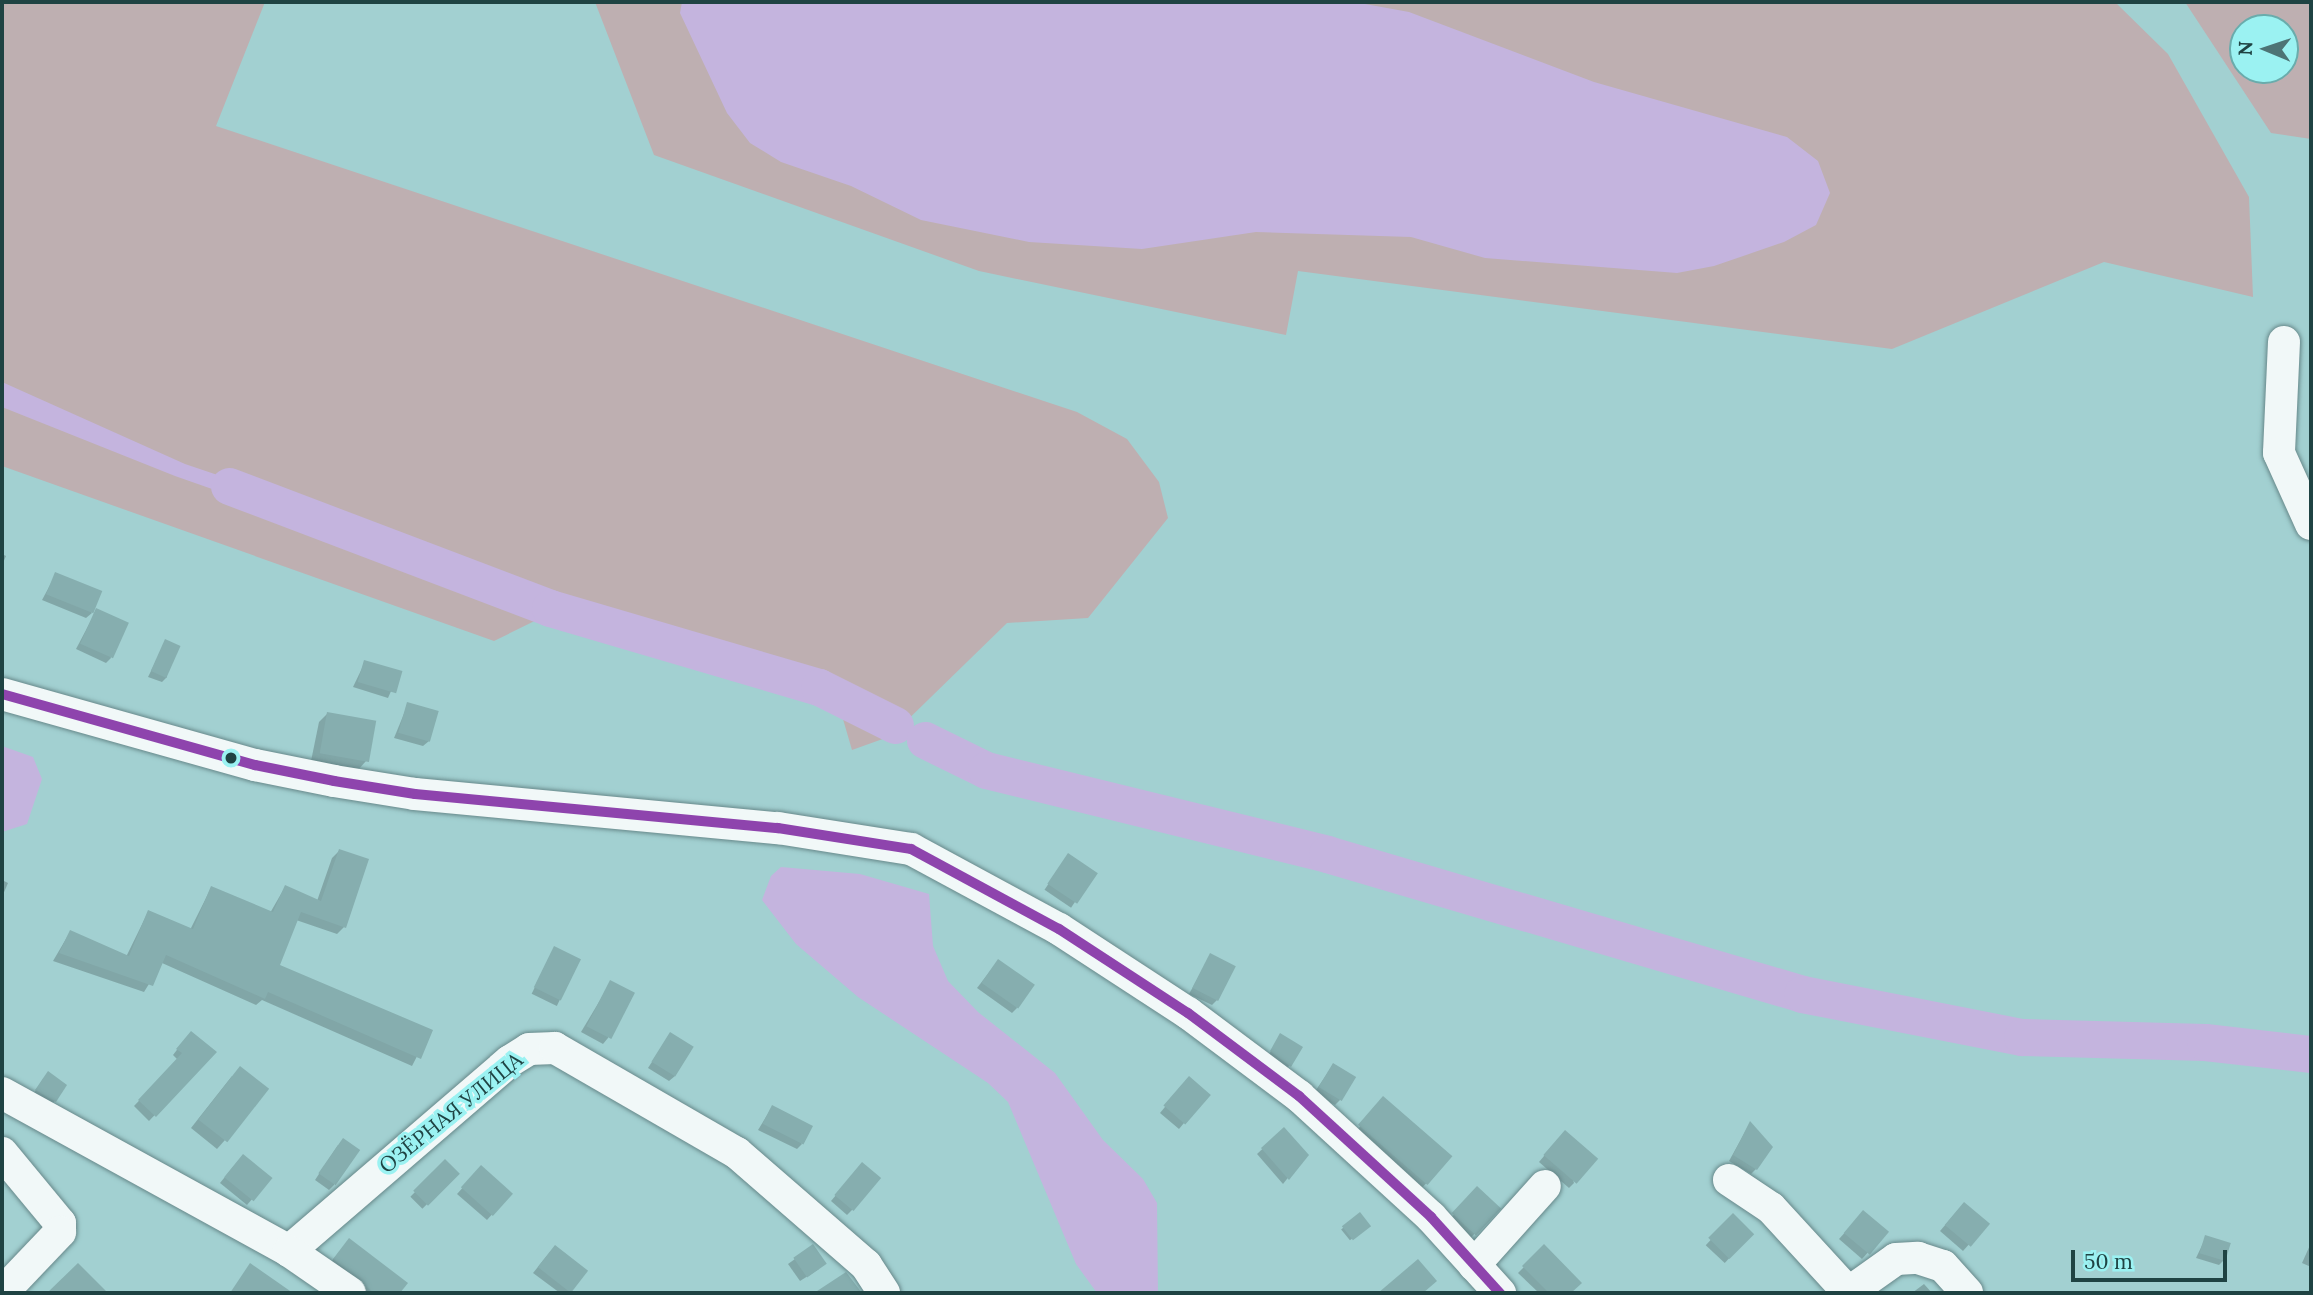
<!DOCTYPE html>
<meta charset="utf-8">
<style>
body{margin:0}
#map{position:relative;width:2313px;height:1295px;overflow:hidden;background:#a2d0d1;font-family:Lora,serif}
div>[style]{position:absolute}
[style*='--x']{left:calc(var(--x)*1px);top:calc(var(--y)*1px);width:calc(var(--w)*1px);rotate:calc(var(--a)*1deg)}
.green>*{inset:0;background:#beafb1}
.water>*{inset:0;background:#c4b4de}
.shadow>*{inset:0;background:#0003;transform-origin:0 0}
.river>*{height:37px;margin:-18.5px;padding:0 18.5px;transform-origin:18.5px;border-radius:18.5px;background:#c4b4de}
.building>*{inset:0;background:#86aeaf;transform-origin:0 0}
.roads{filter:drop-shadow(0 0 2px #67888a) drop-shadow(0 0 2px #67888a)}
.minor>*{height:32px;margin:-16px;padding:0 16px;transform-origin:16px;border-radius:16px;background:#f1f8f8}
.bus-1>*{height:10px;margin:-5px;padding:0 5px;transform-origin:5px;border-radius:5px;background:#8e44ad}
.dots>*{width:19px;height:19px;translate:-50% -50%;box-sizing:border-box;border:4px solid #9bf2f2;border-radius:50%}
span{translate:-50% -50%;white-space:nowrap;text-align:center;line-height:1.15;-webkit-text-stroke:7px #9bf2f2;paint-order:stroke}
.street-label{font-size:21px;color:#1f4343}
.frame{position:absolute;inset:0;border:4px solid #1f4343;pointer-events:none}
.north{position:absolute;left:2229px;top:14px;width:70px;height:70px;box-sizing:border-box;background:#9bf2f2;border:2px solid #69acac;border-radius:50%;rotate:272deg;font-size:19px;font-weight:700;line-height:28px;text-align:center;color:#1f4343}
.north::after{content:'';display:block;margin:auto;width:24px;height:32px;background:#4d7475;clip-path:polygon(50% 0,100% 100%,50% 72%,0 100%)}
.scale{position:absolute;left:2071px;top:1250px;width:156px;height:32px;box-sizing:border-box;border:4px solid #1f4343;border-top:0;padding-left:9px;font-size:21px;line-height:24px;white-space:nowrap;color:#1f4343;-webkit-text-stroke:5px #9bf2f2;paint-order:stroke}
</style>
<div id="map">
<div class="green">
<i style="clip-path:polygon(2px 2px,265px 2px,216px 126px,1077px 412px,1127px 439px,1159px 482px,1168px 518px,1088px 618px,1007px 623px,891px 736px,852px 750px,831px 678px,736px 645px,555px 611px,494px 641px,2px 466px)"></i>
<i style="clip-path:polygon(595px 2px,2115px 2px,2168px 54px,2249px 197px,2253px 297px,2104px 262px,1892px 349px,1298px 271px,1286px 335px,979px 271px,654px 155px)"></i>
<i style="clip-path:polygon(evenodd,2185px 2px,2311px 2px,2311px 139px,2271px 133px,2185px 2px,2243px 28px,2285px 28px,2285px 70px,2243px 70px,2243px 28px)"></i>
</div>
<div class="water">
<i style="clip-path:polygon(682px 2px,1354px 2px,1409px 12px,1594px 82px,1787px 137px,1818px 161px,1830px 193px,1816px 225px,1784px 242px,1714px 266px,1677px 273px,1485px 258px,1411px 237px,1256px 232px,1142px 249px,1029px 242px,921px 220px,851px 186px,781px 162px,750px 143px,727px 113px,680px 13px)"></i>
<i style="clip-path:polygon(2px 382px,185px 464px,262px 490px,278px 504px,252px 503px,175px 476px,2px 407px)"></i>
<i style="clip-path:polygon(2px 746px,33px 757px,42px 779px,27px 824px,2px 832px)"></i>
<i style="clip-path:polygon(781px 867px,860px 874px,929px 894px,933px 946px,948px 981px,978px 1012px,1055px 1073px,1103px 1140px,1143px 1179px,1157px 1203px,1158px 1293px,1097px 1293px,1076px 1264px,1008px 1102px,988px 1083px,858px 997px,796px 944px,762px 900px,771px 876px)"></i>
</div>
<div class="shadow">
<i style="clip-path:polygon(2px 554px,6px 556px,2px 565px)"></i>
<i style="clip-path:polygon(56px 574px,92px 613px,86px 618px,42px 600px)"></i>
<i style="clip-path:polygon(96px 611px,111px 658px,106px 663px,76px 649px)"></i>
<i style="clip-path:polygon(166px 641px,167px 677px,162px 682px,148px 677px)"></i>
<i style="clip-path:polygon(365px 662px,399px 673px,388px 698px,353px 687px)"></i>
<i style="clip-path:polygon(408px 704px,429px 741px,423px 746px,394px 738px)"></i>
<i style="clip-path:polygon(327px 714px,366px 761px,358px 770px,311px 761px,319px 722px)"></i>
<i style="clip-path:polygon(339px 851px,344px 927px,337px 934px,296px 920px,278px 966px,430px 1031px,412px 1066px,262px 1000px,256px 1005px,162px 963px,144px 992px,53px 961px,70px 932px,126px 957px,148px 912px,190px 930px,211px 888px,270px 913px,285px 887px,317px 901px,332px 858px)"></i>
<i style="left:1068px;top:855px;width:32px;height:42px;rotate:34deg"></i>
<i style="clip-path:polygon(2px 880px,8px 883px,2px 897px)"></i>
<i style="left:554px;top:948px;width:28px;height:51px;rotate:26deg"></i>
<i style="clip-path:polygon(1211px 955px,1217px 1000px,1212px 1005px,1189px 994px)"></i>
<i style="clip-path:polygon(998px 961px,1017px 1008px,1012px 1013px,977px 988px)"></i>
<i style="clip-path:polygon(611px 982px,608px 1038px,603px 1044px,581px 1032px)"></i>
<i style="clip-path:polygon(670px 1034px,675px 1076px,669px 1081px,648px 1068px)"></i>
<i style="left:1280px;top:1036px;width:23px;height:25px;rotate:31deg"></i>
<i style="clip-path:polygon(186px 1038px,215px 1052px,149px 1121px,134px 1106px,178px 1060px,173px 1055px)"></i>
<i style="clip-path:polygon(1333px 1065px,1340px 1100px,1335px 1105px,1314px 1093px)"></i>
<i style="clip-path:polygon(232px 1076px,225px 1140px,217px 1149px,191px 1128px)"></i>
<i style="clip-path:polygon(43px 1079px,55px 1101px,49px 1106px,32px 1096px)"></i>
<i style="clip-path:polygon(1184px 1084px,1184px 1123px,1179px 1129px,1160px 1113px)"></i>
<i style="clip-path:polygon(1378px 1103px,1451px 1156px,1420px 1190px,1355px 1133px)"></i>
<i style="clip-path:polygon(772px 1107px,802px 1144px,797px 1149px,758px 1130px)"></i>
<i style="clip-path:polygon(1750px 1123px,1756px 1169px,1751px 1174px,1729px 1161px)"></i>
<i style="clip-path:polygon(1284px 1129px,1306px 1155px,1283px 1184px,1257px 1154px)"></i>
<i style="clip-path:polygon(1560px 1137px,1574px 1183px,1569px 1188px,1539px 1162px)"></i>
<i style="clip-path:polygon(338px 1145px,334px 1185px,329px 1190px,315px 1180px)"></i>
<i style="clip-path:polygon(238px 1161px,270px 1178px,247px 1205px,220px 1183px)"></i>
<i style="left:445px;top:1162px;width:17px;height:49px;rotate:45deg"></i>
<i style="clip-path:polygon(857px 1170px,852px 1210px,847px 1215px,831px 1201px)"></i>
<i style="clip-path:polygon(476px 1173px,510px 1194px,487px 1220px,457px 1194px)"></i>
<i style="left:1477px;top:1189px;width:28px;height:42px;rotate:42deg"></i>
<i style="clip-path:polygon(1959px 1209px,1987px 1224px,1963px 1251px,1940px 1231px)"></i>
<i style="left:1359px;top:1215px;width:14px;height:23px;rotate:51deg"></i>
<i style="left:1733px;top:1216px;width:26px;height:40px;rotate:43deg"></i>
<i style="clip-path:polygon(1858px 1218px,1886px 1232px,1862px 1259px,1839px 1239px)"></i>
<i style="clip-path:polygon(2206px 1237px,2224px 1260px,2219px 1265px,2196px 1258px)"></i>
<i style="clip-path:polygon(349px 1240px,405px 1283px,398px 1293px,357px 1293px,326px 1268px)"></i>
<i style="clip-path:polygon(2311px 1243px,2311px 1267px,2302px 1263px)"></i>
<i style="clip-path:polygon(813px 1246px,819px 1269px,800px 1281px,788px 1264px)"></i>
<i style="clip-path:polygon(1544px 1247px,1580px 1283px,1569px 1293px,1539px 1293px,1518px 1273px)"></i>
<i style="clip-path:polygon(550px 1252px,586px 1271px,568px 1293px,560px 1293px,533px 1273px)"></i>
<i style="clip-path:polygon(1924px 1284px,1932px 1293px,1912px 1293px)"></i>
</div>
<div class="river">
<i style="--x:229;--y:486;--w:343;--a:20.8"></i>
<i style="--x:550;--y:608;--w:280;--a:16.4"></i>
<i style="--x:819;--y:687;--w:85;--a:26.6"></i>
<i style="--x:925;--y:740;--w:68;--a:26.2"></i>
<i style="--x:986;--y:770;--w:351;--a:13.8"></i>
<i style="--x:1327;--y:854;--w:495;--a:16.4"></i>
<i style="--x:1802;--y:994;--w:224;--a:11.1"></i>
<i style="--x:2022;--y:1037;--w:183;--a:1.6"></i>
<i style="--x:2205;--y:1042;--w:107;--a:6.5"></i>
</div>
<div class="building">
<i style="left:55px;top:572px;width:51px;height:24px;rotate:22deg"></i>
<i style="left:96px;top:608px;width:36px;height:39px;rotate:24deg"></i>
<i style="left:165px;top:639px;width:17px;height:35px;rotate:24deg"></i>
<i style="left:364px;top:660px;width:40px;height:23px;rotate:16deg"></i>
<i style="left:407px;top:702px;width:33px;height:32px;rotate:16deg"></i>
<i style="left:327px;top:712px;width:50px;height:42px;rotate:10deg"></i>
<i style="clip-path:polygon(339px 849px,369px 859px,346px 928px,301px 912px,280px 965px,433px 1030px,421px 1059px,268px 992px,265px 999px,166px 955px,153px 986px,59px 953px,70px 930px,129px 956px,148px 910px,193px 929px,211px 886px,273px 912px,285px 885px,321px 901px)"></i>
<i style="left:1068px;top:853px;width:36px;height:37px;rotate:34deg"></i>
<i style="left:554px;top:946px;width:30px;height:46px;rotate:26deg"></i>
<i style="left:1210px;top:953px;width:29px;height:39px;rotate:27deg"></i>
<i style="left:998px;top:959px;width:45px;height:29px;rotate:35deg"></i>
<i style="left:610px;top:980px;width:28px;height:52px;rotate:27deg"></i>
<i style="clip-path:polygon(191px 1031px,217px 1052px,156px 1117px,138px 1100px,182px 1053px,176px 1049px)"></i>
<i style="left:670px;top:1032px;width:28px;height:35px;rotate:32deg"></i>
<i style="clip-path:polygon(1280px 1033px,1303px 1047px,1291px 1067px,1270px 1051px)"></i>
<i style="left:1333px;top:1063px;width:27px;height:28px;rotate:31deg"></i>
<i style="left:240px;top:1066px;width:37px;height:68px;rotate:38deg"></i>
<i style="clip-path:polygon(48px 1071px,67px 1085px,56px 1102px,35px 1090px)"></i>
<i style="left:1189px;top:1076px;width:29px;height:39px;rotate:41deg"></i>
<i style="left:1383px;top:1096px;width:92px;height:38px;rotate:41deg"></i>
<i style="left:772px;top:1105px;width:46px;height:21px;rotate:27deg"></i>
<i style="clip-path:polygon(1750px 1121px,1773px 1147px,1757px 1170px,1733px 1155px)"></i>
<i style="clip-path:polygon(1284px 1127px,1309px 1155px,1289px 1180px,1261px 1148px)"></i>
<i style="left:1565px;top:1130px;width:44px;height:33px;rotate:41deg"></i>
<i style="left:343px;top:1138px;width:21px;height:43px;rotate:35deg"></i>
<i style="left:243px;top:1154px;width:38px;height:30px;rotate:39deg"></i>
<i style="left:445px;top:1159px;width:21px;height:45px;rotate:45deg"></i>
<i style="left:862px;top:1162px;width:25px;height:43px;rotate:40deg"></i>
<i style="left:481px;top:1165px;width:43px;height:30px;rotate:42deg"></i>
<i style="left:1477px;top:1186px;width:33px;height:37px;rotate:43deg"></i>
<i style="left:1964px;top:1202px;width:34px;height:30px;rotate:40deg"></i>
<i style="left:1863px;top:1210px;width:34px;height:30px;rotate:40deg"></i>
<i style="left:1360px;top:1212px;width:18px;height:23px;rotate:52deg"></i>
<i style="left:1733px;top:1213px;width:30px;height:35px;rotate:45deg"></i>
<i style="left:2205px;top:1235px;width:27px;height:19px;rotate:17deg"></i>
<i style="clip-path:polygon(349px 1238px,408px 1283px,400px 1293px,374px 1293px,333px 1259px)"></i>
<i style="left:813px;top:1244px;width:24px;height:24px;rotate:55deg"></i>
<i style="clip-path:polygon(1544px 1244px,1582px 1283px,1571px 1293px,1549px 1293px,1522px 1266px)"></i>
<i style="left:555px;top:1245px;width:42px;height:28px;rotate:38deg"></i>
<i style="clip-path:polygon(1418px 1259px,1437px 1281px,1423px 1293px,1378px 1293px)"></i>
<i style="clip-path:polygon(78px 1263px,108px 1293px,47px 1293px)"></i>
<i style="clip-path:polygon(250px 1263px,293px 1293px,230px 1293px)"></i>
<i style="clip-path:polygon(846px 1272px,862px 1293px,814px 1293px)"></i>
</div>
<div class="roads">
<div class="minor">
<i style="--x:2284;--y:342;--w:111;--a:92.6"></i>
<i style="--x:2279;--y:453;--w:78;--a:65.7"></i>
<i style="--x:2;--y:694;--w:263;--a:15.7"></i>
<i style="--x:255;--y:765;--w:81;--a:11.4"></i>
<i style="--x:334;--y:781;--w:82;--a:9.1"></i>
<i style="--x:415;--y:794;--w:365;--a:5.4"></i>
<i style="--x:778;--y:828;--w:135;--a:9"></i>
<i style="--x:911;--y:849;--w:168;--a:28.4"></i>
<i style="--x:1059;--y:929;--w:154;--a:33.1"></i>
<i style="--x:1188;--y:1013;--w:139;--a:36.8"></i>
<i style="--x:1299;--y:1096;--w:179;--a:42.5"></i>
<i style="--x:1431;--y:1217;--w:103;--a:47.8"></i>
<i style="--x:2;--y:1093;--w:328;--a:28.8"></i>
<i style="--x:289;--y:1251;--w:291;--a:-40.7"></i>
<i style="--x:510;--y:1061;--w:22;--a:-32"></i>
<i style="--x:529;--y:1049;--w:26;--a:-2"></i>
<i style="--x:555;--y:1048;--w:210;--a:30"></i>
<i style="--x:737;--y:1153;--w:171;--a:41"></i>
<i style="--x:866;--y:1265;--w:33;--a:57"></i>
<i style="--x:2;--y:1153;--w:91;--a:50.4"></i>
<i style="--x:60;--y:1223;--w:9;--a:90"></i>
<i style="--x:60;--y:1232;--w:84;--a:133.6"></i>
<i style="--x:1729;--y:1180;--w:50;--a:33.7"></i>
<i style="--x:1771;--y:1208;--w:115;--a:47.5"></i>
<i style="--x:289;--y:1251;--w:74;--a:34.5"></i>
<i style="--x:1474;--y:1265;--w:106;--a:-48.1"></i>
<i style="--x:1848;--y:1293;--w:59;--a:-35.3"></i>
<i style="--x:1896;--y:1259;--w:22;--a:-3"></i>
<i style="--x:1918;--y:1258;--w:26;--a:18"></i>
<i style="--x:1943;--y:1266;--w:36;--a:48"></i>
</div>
</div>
<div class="bus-1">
<i style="--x:2;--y:694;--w:263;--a:15.7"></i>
<i style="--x:255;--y:765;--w:81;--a:11.4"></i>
<i style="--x:334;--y:781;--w:82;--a:9.1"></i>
<i style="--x:415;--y:794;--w:365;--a:5.4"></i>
<i style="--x:778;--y:828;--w:135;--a:9"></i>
<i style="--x:911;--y:849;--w:168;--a:28.4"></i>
<i style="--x:1059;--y:929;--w:154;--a:33.1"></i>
<i style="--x:1188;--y:1013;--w:139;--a:36.8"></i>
<i style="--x:1299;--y:1096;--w:179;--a:42.5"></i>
<i style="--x:1431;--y:1217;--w:103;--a:47.8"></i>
</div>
<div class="dots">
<i style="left:231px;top:758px;background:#1f4343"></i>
</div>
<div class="street-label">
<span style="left:451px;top:1113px;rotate:-39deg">ОЗЁРНАЯ УЛИЦА</span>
</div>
<div class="frame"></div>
<div class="north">N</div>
<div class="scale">50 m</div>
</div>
